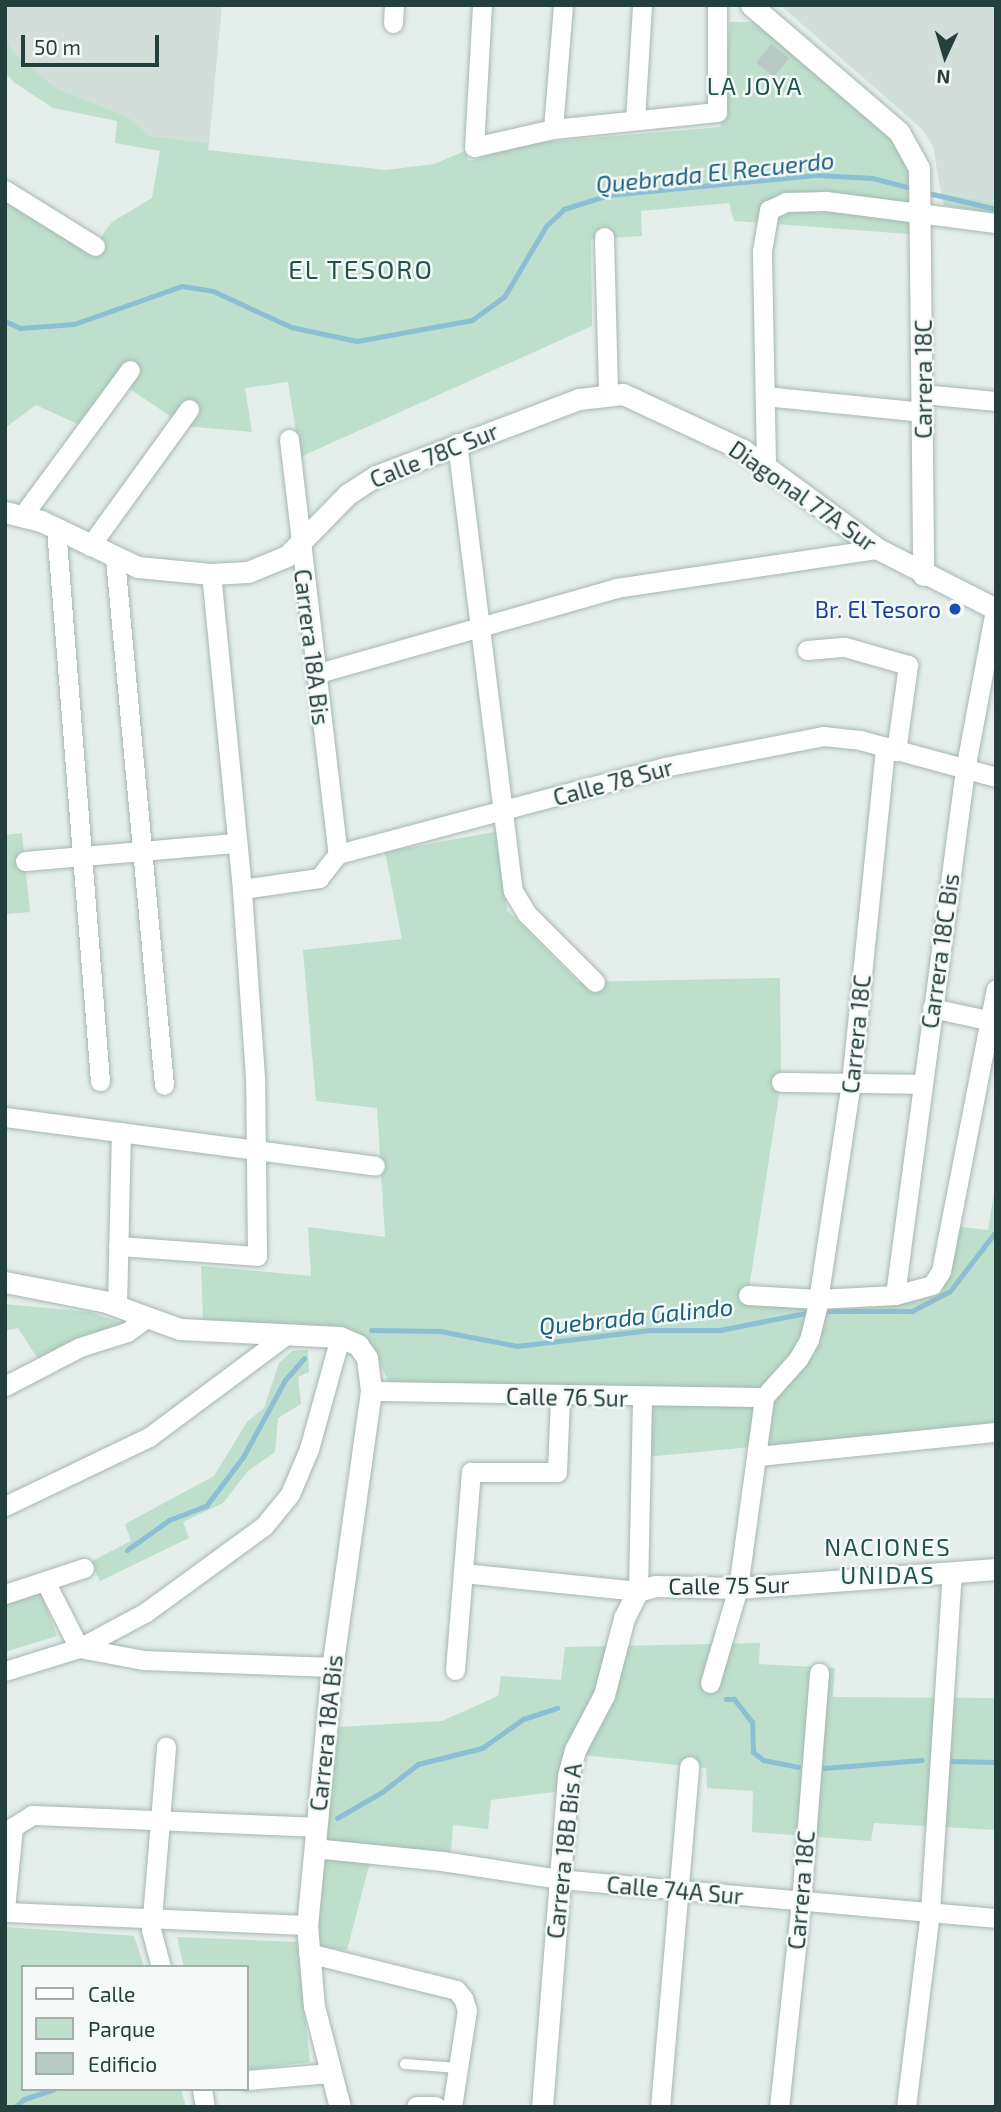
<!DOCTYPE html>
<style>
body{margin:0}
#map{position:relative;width:1001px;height:2112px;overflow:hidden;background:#e4eeeb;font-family:"Exo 2",sans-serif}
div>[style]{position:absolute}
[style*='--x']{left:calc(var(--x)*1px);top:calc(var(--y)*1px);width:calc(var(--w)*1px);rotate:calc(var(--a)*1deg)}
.built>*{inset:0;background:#d2deda}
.green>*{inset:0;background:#bddfcb}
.stream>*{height:5px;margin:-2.5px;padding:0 2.5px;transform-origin:2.5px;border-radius:2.5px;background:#8cbed4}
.building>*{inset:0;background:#b9c9c5;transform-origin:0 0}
.roads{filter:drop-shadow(0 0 2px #a6b6b3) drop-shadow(0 0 2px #a6b6b3)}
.lane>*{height:10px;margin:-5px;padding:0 5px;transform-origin:5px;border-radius:5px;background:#fff}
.street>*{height:19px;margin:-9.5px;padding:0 9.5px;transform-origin:9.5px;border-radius:9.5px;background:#fff}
.secondary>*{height:21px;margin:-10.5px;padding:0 10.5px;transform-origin:10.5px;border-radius:10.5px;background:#fff}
.dots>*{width:19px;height:19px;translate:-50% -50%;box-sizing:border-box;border:4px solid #f5faf8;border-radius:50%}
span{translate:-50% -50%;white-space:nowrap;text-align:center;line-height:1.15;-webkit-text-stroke:5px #f5faf8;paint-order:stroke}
.street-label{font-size:23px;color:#23403d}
.transit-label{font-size:23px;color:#164399}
.right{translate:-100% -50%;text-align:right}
.neighbourhood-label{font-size:24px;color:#1e534e;letter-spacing:2px}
.water-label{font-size:24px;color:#1b607e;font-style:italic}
.quarter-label{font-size:26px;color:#1e534e;letter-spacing:2px}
.frame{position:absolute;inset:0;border:7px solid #23403d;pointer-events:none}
.legend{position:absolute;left:21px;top:1965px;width:228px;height:126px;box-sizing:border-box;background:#f5faf8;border:2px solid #a1b0ad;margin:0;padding:9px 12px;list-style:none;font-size:21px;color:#23403d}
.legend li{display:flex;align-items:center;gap:14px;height:35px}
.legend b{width:35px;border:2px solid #a1b0ad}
.north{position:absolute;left:910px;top:21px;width:70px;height:70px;-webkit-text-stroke:5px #f5faf8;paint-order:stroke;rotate:184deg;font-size:19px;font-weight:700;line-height:28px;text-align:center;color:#23403d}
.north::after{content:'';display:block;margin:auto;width:24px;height:32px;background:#23403d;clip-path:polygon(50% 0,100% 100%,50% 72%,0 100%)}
.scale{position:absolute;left:21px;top:35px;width:138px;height:32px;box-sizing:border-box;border:4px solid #23403d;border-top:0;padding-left:9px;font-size:21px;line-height:24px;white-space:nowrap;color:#23403d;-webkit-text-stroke:5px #f5faf8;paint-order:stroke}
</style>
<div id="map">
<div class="built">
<i style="clip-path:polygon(5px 5px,222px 5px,209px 143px,150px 136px,128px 117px,56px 88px,14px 53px,5px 39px)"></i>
<i style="clip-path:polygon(780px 5px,996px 5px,996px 203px,941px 193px,933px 146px,922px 129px)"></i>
</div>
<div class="green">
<i style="clip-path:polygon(730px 22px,755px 22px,889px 138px,904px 160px,908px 175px,909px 234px,734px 221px,729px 203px,641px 211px,642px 236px,591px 239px,592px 326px,300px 457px,288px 382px,245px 388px,252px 432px,185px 426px,115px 379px,82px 426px,36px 405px,5px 428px,5px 201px,91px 250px,112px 222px,152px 198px,160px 151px,115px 143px,117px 121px,53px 108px,15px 83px,5px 73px,5px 39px,14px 53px,56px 88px,128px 117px,150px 136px,209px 143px,208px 150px,386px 170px,434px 164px,465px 151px,469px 161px,534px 143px,721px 127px)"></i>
<i style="clip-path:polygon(941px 193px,996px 203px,996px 214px,944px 205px)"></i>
<i style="clip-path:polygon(499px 831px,507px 910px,578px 982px,780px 978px,781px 1082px,748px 1295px,828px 1303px,947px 1275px,960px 1227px,988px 1230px,996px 1181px,996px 1424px,645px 1457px,646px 1394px,389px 1383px,376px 1354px,203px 1321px,201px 1266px,311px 1276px,308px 1227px,385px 1237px,377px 1108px,316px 1101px,303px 950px,402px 939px,385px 852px)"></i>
<i style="clip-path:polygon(22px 833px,30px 912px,5px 914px,5px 835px)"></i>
<i style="clip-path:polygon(5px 1304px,90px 1312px,124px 1324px,40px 1362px,18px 1328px,5px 1331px)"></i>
<i style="clip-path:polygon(308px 1350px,309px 1372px,298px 1377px,301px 1404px,278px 1418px,275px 1452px,248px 1471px,223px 1503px,183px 1522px,189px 1538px,100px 1581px,90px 1562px,131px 1541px,125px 1524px,214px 1476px,247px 1422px,264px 1408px,279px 1363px,292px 1351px)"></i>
<i style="clip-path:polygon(39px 1589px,57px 1636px,5px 1652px,5px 1599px)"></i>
<i style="clip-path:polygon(760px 1643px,759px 1664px,835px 1668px,833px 1697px,996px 1698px,996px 1830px,874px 1823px,871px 1841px,752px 1832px,753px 1791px,707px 1788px,706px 1768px,583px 1755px,578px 1789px,491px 1800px,488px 1829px,453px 1825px,451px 1852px,374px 1847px,347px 1950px,318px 1947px,321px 1842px,339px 1727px,442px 1721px,498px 1696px,501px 1676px,561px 1680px,565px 1647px)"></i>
<i style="clip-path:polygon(5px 1927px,134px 1936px,144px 1967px,23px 1967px,23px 2089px,181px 2089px,186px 2107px,5px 2107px)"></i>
<i style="clip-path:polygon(177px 1937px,297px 1942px,310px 2062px,247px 2070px,247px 1967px,184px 1967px)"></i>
</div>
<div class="stream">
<i style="--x:924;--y:192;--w:74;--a:13.3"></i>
<i style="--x:5;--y:321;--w:17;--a:25"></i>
<i style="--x:20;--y:328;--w:54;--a:-4.2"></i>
<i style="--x:74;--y:324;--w:114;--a:-19.4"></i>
<i style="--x:182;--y:286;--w:31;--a:9"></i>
<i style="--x:213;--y:291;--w:86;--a:24.8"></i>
<i style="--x:291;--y:327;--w:67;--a:12"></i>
<i style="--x:357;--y:341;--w:117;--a:-10.3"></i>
<i style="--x:472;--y:320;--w:39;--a:-36"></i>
<i style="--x:504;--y:297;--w:82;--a:-59.4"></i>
<i style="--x:546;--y:226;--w:25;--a:-43"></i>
<i style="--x:564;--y:209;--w:46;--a:-17.7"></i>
<i style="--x:608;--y:195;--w:210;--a:-5.5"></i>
<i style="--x:817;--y:175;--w:55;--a:3.1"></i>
<i style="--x:872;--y:178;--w:44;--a:14.3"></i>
<i style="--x:821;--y:1311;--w:91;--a:0"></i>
<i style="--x:912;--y:1311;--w:43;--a:-27.8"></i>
<i style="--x:950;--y:1291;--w:76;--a:-52.5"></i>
<i style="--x:371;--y:1330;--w:69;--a:0.8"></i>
<i style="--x:440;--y:1331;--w:78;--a:11"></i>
<i style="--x:517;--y:1346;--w:134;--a:-6.9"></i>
<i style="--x:650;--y:1330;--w:70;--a:0"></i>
<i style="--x:720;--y:1330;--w:93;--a:-11.2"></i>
<i style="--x:127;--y:1550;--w:52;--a:-35.5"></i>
<i style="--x:169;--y:1520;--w:40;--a:-21"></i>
<i style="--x:206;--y:1506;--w:61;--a:-52.9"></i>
<i style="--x:243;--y:1457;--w:88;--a:-61.4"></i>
<i style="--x:285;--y:1380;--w:29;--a:-49"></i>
<i style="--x:726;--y:1699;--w:8;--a:0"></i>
<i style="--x:734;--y:1699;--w:29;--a:52"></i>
<i style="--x:752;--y:1722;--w:30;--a:88"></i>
<i style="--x:753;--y:1752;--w:13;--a:39"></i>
<i style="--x:763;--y:1760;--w:36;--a:11"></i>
<i style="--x:947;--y:1761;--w:49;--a:1.2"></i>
<i style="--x:824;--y:1768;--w:98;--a:-4.7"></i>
<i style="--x:337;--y:1818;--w:52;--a:-30"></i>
<i style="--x:382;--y:1792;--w:46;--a:-37.9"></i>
<i style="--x:418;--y:1764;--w:66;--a:-14"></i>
<i style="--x:482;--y:1748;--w:50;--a:-35.3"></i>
<i style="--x:523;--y:1719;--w:36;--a:-18"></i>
<i style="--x:15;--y:2107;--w:12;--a:-42"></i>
<i style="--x:24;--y:2099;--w:32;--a:-18"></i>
</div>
<div class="building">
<i style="left:771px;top:44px;width:23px;height:24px;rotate:38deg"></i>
</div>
<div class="roads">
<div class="lane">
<i style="--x:405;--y:2064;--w:53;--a:4.3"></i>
</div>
<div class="street">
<i style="--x:482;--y:5;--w:142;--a:93.2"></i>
<i style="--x:474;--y:147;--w:81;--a:-12.8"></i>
<i style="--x:553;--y:129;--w:165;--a:-5.9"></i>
<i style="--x:717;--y:112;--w:107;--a:-90"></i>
<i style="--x:393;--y:23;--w:18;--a:-87"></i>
<i style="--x:635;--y:120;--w:115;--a:-86.5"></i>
<i style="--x:553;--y:129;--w:124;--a:-85.4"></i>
<i style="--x:5;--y:190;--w:106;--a:31.9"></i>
<i style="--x:604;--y:237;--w:156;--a:88.5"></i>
<i style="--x:923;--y:394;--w:73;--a:5.5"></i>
<i style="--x:765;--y:396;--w:159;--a:5.8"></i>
<i style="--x:289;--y:439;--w:418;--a:83.3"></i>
<i style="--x:457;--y:443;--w:451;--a:82.9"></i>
<i style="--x:513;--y:891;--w:27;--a:59"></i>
<i style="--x:527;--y:914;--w:96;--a:45"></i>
<i style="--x:766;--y:464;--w:213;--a:-91.1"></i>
<i style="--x:762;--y:251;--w:42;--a:-80.3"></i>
<i style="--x:769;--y:210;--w:19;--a:-25"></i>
<i style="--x:786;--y:202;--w:40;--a:-1.4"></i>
<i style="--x:826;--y:201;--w:171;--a:7.4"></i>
<i style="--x:23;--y:515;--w:180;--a:-53.6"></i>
<i style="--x:56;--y:528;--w:555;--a:85.45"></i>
<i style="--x:90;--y:546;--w:169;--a:-54.1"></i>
<i style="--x:115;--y:559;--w:528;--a:84.68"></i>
<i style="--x:807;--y:650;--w:38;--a:-5"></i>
<i style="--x:845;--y:647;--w:66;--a:15.9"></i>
<i style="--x:908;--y:665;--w:87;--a:97.9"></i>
<i style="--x:315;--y:674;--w:313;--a:-15.9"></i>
<i style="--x:616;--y:588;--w:265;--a:-8.5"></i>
<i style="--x:25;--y:861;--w:213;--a:-4.9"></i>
<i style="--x:242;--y:889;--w:78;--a:-8.1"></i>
<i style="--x:319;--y:878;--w:31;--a:-52"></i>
<i style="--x:338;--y:854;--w:337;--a:-14.9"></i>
<i style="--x:664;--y:767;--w:162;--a:-11"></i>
<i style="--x:823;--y:736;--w:37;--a:6"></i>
<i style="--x:860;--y:740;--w:141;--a:15.2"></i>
<i style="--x:932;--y:1008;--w:66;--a:12.3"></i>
<i style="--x:781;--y:1082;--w:140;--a:0.8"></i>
<i style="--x:5;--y:1117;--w:373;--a:7.5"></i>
<i style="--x:118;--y:1246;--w:139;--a:4.1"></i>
<i style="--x:257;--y:1256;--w:179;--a:-90.6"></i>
<i style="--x:255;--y:1077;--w:188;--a:-94"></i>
<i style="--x:242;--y:889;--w:317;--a:-95.6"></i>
<i style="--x:748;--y:1295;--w:70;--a:3.3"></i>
<i style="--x:818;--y:1299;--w:77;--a:-3"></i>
<i style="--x:895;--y:1295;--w:38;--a:-15"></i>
<i style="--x:932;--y:1285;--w:17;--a:-57"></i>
<i style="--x:941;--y:1271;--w:287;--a:-79"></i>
<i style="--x:895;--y:1295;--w:530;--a:-82.41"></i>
<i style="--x:965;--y:770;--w:164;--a:-79.4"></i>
<i style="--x:117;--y:1306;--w:174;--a:-88.7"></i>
<i style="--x:5;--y:1386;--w:85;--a:-27.5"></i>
<i style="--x:80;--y:1347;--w:49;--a:-17.7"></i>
<i style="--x:127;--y:1332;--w:22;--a:-36"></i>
<i style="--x:371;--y:1391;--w:393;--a:0.9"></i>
<i style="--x:758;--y:1456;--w:239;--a:-5.8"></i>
<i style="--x:5;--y:1506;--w:160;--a:-25.6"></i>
<i style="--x:149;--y:1437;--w:171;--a:-36.7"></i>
<i style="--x:463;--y:1573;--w:176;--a:5.9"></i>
<i style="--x:638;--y:1591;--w:192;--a:-88.8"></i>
<i style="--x:45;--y:1581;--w:75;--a:63.1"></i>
<i style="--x:79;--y:1648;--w:65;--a:10.6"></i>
<i style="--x:143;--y:1660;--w:189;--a:2.1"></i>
<i style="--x:5;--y:1594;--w:83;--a:-18.2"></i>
<i style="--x:455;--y:1670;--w:199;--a:-85.4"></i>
<i style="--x:471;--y:1472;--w:86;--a:0"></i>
<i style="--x:557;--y:1472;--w:75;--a:-87.7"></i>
<i style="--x:5;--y:1671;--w:77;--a:-17.3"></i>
<i style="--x:79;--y:1648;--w:76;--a:-28.2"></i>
<i style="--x:146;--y:1612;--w:146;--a:-36.1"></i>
<i style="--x:264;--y:1526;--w:41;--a:-50.9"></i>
<i style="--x:290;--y:1494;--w:49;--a:-67.1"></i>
<i style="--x:309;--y:1449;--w:116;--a:-74.5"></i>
<i style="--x:710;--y:1683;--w:99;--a:-73.6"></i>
<i style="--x:738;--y:1588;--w:193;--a:-82.2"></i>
<i style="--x:764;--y:1397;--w:51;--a:-48.2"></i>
<i style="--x:798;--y:1359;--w:22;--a:-60"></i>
<i style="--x:809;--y:1340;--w:34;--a:-76"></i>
<i style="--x:817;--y:1307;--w:227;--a:-81.4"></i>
<i style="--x:851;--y:1083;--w:338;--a:-84.2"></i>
<i style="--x:314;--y:1848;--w:129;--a:5.8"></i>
<i style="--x:442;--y:1861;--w:118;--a:8.7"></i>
<i style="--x:559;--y:1879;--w:439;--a:5.1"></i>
<i style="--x:5;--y:1909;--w:82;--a:-84.4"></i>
<i style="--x:13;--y:1827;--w:22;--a:-32"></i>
<i style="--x:32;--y:1815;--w:284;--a:2.4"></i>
<i style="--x:5;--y:1912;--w:302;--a:2.5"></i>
<i style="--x:308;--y:1953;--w:153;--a:14"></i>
<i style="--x:456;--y:1990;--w:11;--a:49"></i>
<i style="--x:463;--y:1998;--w:13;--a:72"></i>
<i style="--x:467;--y:2010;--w:98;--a:98.8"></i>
<i style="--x:161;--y:1967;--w:38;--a:-105"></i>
<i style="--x:151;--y:1930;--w:184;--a:-85.3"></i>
<i style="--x:247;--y:2080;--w:83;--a:-4.8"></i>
<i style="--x:202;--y:2089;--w:18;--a:81"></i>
<i style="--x:660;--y:2107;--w:342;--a:-85.1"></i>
<i style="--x:779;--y:2107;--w:206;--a:-83.9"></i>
<i style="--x:801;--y:1902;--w:230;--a:-85.5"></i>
<i style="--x:906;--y:2107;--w:197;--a:-83"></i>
<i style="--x:930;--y:1911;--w:339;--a:-86.3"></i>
</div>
<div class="secondary">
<i style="--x:751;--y:5;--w:195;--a:40.6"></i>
<i style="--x:899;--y:132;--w:41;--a:60.9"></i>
<i style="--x:919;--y:168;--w:407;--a:89.4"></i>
<i style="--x:5;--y:512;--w:37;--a:14"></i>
<i style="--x:41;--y:521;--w:107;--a:25.4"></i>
<i style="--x:138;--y:567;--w:73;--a:5.5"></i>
<i style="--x:211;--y:574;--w:37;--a:-3"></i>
<i style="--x:248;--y:572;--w:42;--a:-22.3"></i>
<i style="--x:287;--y:556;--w:87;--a:-45.5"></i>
<i style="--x:348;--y:494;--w:33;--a:-33"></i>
<i style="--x:376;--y:476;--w:217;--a:-20.8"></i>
<i style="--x:579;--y:399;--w:44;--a:-6.5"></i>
<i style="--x:623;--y:394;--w:132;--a:25"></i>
<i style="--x:743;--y:450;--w:167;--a:36.3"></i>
<i style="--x:878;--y:549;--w:132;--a:27"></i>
<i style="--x:5;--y:1282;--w:100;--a:11"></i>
<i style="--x:103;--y:1301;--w:82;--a:20"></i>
<i style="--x:180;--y:1329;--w:160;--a:2.9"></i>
<i style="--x:340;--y:1337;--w:20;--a:24"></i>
<i style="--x:358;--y:1345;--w:16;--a:55"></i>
<i style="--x:367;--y:1358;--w:33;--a:83"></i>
<i style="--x:371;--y:1391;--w:279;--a:98"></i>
<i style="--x:332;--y:1667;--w:259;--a:95.5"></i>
<i style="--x:307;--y:1925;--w:81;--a:85.1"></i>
<i style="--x:314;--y:2006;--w:104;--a:75.6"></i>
<i style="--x:417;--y:2107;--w:18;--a:0"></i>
<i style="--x:542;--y:2107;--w:332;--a:-85.5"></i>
<i style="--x:568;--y:1776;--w:27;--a:-75"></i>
<i style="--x:575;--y:1750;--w:62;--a:-62.2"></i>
<i style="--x:604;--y:1695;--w:80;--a:-75.4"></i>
<i style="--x:624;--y:1618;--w:30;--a:-63"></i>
<i style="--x:638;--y:1591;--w:18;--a:-16"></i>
<i style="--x:655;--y:1586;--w:83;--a:1.4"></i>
<i style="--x:738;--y:1588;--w:259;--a:-4.2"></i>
</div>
</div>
<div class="dots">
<i style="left:955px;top:609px;background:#1a4fb4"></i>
</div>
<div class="street-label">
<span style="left:923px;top:379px;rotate:-90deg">Carrera 18C</span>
<span style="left:434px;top:455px;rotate:-22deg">Calle 78C Sur</span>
<span style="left:803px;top:496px;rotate:35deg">Diagonal 77A Sur</span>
<span style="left:312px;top:647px;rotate:83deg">Carrera 18A Bis</span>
<span style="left:613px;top:782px;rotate:-15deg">Calle 78 Sur</span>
<span style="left:940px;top:951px;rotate:-82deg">Carrera 18C Bis</span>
<span style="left:856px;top:1034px;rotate:-84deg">Carrera 18C</span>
<span style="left:567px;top:1397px;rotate:1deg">Calle 76 Sur</span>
<span style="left:729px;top:1585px;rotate:-1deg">Calle 75 Sur</span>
<span style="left:326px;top:1733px;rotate:-84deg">Carrera 18A Bis</span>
<span style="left:564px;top:1851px;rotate:-84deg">Carrera 18B Bis A</span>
<span style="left:675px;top:1890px;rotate:5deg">Calle 74A Sur</span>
<span style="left:801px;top:1890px;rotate:-85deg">Carrera 18C</span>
</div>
<div class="transit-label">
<span class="right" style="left:941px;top:609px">Br. El Tesoro</span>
</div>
<div class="neighbourhood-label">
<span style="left:755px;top:86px">LA JOYA</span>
<span style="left:888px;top:1561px">NACIONES<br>UNIDAS</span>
</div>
<div class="water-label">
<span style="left:715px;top:172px;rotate:-6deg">Quebrada El Recuerdo</span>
<span style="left:636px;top:1316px;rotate:-6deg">Quebrada Galindo</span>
</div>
<div class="quarter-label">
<span style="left:361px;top:269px">EL TESORO</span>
</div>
<div class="frame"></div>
<ul class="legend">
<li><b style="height:9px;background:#fff"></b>Calle</li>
<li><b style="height:19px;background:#bddfcb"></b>Parque</li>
<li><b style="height:19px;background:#b9c9c5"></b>Edificio</li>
</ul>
<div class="north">N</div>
<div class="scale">50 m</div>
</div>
